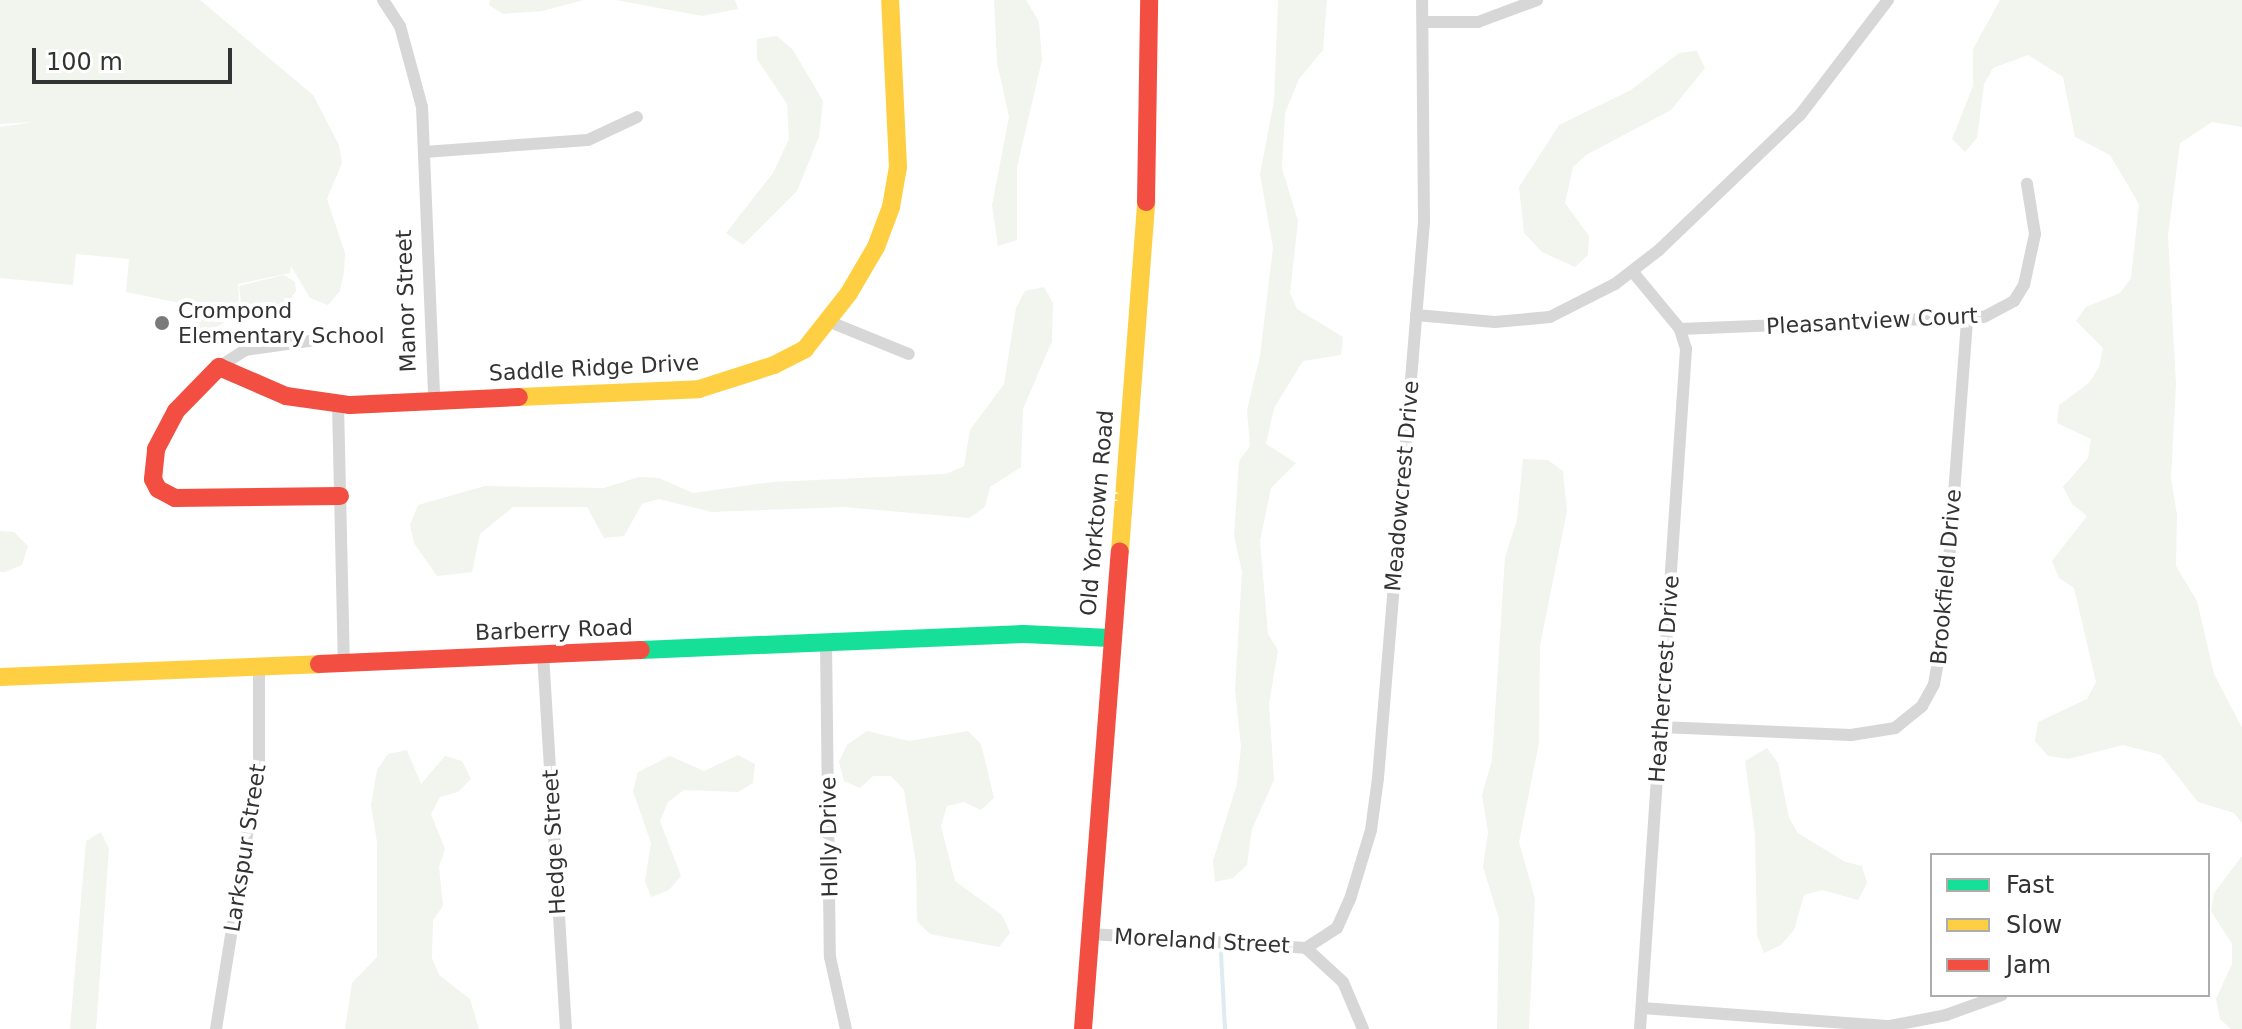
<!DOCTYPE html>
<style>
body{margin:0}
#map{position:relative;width:2242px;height:1029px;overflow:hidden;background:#fff;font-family:"DejaVu Sans",sans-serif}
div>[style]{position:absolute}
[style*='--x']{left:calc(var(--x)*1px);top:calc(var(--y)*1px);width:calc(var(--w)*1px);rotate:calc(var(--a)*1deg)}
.green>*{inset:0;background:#f1f5ed}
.stream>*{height:4px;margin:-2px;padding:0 2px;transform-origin:2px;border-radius:2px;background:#ddebf3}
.street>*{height:12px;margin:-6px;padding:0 6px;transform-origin:6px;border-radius:6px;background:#d7d7d7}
.fast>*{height:18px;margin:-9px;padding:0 9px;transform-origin:9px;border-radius:9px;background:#16e098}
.slow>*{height:18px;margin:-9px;padding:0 9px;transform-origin:9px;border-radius:9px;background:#ffcf43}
.jam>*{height:18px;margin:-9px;padding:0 9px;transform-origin:9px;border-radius:9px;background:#f24e42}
.dots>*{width:22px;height:22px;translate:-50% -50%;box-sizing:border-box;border:4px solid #fff;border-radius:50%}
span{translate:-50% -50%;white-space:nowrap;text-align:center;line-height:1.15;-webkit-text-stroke:8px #fff;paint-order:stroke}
.street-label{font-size:22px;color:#333}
.poi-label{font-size:22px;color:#333}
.left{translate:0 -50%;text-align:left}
.legend{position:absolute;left:1930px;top:853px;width:280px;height:144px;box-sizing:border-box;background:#fff;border:2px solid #adadad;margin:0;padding:10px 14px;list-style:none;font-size:24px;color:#333}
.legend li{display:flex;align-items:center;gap:16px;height:40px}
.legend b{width:40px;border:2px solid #adadad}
.scale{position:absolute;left:32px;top:48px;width:200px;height:36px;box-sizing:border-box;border:4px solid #333;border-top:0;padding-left:10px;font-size:24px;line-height:28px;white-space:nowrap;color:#333;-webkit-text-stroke:6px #fff;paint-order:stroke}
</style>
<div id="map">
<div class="green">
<i style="clip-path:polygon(0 0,200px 0,313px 95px,339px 145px,342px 163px,327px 199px,345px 253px,344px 272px,340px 291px,328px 305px,310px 298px,291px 266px,290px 273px,238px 284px,239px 299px,230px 320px,203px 333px,185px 304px,126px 292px,129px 259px,76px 254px,73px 285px,0 278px,0 127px,34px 122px,0 124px)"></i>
<i style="clip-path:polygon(490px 0,584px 0,542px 11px,503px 14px,489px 5px)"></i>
<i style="clip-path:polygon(616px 0,735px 0,738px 9px,702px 16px)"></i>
<i style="clip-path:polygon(994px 0,1026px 0,1039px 22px,1042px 60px,1017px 167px,1017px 240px,998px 246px,992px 205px,1009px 117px,997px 62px)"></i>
<i style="clip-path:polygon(1278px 0,1327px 0,1323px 50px,1299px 79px,1285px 113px,1282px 168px,1298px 221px,1290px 293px,1297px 309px,1343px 337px,1341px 355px,1303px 361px,1274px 408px,1266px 444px,1296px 463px,1271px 488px,1260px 541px,1268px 634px,1278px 650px,1269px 704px,1274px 780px,1252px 829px,1247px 865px,1233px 878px,1215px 882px,1213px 861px,1237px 784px,1241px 747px,1235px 690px,1242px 572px,1234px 536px,1239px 461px,1250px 446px,1247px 410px,1260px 356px,1273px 248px,1260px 174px,1274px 101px)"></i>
<i style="clip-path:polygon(2000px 0,2242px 0,2242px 127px,2212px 122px,2180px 143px,2168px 236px,2176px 384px,2171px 478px,2177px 515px,2176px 566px,2197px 601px,2214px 674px,2242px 728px,2242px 823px,2234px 813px,2198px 802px,2161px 755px,2123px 745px,2068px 759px,2048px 756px,2035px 741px,2038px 722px,2087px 699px,2096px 682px,2074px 588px,2059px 578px,2052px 561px,2087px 516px,2072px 504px,2063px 487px,2088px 458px,2091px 439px,2057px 423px,2059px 405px,2089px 383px,2099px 367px,2103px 348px,2076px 321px,2086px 307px,2120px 293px,2131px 278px,2139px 204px,2110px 155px,2075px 137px,2063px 77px,2028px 55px,1993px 68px,1984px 84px,1977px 138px,1965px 152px,1952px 139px,1973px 86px,1973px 49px)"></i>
<i style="clip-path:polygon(777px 36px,793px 50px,823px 101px,819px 137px,797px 191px,743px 245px,726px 233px,773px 173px,789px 139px,787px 104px,757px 59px,757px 39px)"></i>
<i style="clip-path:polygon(1697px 51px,1705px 68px,1671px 110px,1586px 155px,1573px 167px,1565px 203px,1589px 236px,1588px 255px,1575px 267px,1542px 252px,1524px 233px,1519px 187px,1559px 125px,1631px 90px,1679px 53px)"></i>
<i style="clip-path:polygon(284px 275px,295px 282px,296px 291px,281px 313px,253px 316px,241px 303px,239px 286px)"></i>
<i style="clip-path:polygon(1044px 287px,1053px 303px,1052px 341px,1023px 409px,1021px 467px,990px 487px,985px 507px,969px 518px,844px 507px,712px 512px,659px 499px,642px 504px,624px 536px,604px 538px,587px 507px,513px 507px,480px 534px,472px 572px,437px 576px,414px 543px,410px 525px,418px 505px,485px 486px,604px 488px,639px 477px,659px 478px,693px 493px,772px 482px,946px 474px,964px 466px,970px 430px,1004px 384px,1016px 308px,1025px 291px)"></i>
<i style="clip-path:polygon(1523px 459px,1548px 460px,1563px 471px,1567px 511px,1540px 645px,1539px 743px,1519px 842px,1535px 899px,1529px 1029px,1497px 1029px,1499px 919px,1483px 867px,1488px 832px,1482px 795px,1492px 760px,1505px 557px,1517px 520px)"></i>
<i style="clip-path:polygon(0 531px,14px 532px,28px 546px,22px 565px,5px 572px,0 572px)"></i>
<i style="clip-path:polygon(867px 731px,909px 741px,968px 731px,981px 744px,994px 798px,981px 810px,964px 802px,947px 806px,941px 826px,955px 881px,1002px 915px,1010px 933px,999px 947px,930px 934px,917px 921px,916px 863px,904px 790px,891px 776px,873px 776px,860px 788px,844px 781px,839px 762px,847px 745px)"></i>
<i style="clip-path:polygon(1767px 748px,1778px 763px,1789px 818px,1798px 833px,1845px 862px,1862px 866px,1867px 883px,1858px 900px,1822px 890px,1804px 895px,1794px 930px,1781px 945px,1764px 953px,1757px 935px,1755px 834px,1745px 761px)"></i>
<i style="clip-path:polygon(407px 750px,421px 784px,445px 756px,462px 761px,471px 779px,458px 792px,440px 797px,431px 814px,445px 849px,439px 867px,443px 906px,433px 920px,432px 958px,439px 975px,470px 999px,479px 1029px,345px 1029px,352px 983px,377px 957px,377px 842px,371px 805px,377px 770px,388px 754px)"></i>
<i style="clip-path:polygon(738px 755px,755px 764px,753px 783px,738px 792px,684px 790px,668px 802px,660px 821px,681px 876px,669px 890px,651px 897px,645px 881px,651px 843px,633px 791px,638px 772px,670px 756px,704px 771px)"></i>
<i style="clip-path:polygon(101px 832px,109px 849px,96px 1029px,70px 1029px,86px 841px)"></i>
<i style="clip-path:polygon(2242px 856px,2242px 1029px,2231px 1029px,2220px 1019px,2216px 999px,2232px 964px,2232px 944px,2211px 911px,2214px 893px)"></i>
</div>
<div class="stream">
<i style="--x:1221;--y:953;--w:76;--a:87"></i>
</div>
<div class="street">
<i style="--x:383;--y:0;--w:31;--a:57"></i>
<i style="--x:400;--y:26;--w:84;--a:74.8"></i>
<i style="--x:422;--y:107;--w:292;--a:87.6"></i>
<i style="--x:1423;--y:22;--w:55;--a:0"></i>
<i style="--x:1478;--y:22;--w:63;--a:-20.4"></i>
<i style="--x:424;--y:152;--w:164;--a:-4.2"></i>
<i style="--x:588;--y:140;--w:54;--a:-25.1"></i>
<i style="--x:1632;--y:271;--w:75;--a:50.4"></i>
<i style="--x:1680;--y:329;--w:304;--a:-2.3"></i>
<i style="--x:1984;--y:317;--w:34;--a:-28"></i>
<i style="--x:2014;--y:301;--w:19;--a:-58"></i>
<i style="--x:2024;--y:285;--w:52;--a:-77.8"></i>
<i style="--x:2035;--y:234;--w:51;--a:-99.1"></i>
<i style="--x:1416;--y:315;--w:79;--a:5.1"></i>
<i style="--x:1495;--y:322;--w:55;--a:-5.2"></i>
<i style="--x:1550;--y:317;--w:73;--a:-26.9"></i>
<i style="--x:1615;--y:284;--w:56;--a:-37.7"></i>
<i style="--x:1659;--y:250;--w:195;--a:-43.8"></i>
<i style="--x:1800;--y:115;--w:145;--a:-52.6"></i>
<i style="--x:830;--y:322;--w:85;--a:22.1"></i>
<i style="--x:219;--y:367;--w:31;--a:-33"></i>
<i style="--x:245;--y:350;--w:66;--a:-7.9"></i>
<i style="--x:338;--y:404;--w:258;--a:88.7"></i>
<i style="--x:826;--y:643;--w:314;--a:89.3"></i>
<i style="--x:830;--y:957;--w:74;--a:77.5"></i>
<i style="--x:543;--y:654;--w:376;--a:86.5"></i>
<i style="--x:1660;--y:727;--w:191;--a:2.4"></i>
<i style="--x:1851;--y:735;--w:45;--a:-9"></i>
<i style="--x:1895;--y:728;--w:35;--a:-39"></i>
<i style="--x:1922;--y:706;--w:25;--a:-61"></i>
<i style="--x:1934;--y:684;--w:58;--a:-80"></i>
<i style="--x:1944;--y:627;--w:310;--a:-85.7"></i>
<i style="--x:1091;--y:934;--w:215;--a:3.7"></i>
<i style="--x:1306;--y:948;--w:50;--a:42.6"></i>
<i style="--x:1343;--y:982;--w:51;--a:66.9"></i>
<i style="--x:1306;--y:948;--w:37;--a:-33"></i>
<i style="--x:1337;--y:928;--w:35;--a:-66"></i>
<i style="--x:1351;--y:896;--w:69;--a:-73.1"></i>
<i style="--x:1371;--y:830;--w:52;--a:-82.3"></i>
<i style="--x:1378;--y:778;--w:558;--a:-85.27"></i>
<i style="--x:1424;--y:222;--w:222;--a:-90.5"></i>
<i style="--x:1642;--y:1008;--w:249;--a:4.2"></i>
<i style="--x:1890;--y:1026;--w:57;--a:-11.1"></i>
<i style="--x:1946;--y:1015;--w:59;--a:-19.7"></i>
<i style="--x:216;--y:1029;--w:272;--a:-80.9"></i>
<i style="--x:259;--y:760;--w:94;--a:-90"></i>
<i style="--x:1640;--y:1029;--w:682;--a:-86.13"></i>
<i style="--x:1686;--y:349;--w:21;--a:-107"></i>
</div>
<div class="fast">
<i style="--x:641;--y:650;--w:383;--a:-2.4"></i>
<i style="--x:1024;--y:634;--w:86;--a:2.7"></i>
</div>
<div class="slow">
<i style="--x:519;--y:397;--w:180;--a:-2.5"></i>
<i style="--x:699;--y:389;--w:79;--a:-17.7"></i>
<i style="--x:774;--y:365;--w:35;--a:-27"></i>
<i style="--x:805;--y:349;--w:71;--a:-51.8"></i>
<i style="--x:849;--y:293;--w:53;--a:-59.6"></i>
<i style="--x:876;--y:247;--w:43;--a:-69.4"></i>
<i style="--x:891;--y:207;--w:41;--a:-80.1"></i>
<i style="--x:898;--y:167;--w:167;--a:-92.7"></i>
<i style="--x:1120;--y:551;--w:350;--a:-85.7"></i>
<i style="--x:0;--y:677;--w:319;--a:-2.3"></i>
</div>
<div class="jam">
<i style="--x:1146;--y:202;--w:202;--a:-89.1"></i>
<i style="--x:340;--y:496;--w:165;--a:179.3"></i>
<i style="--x:175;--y:498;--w:19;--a:-152"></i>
<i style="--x:158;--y:489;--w:11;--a:-117"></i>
<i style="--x:153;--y:479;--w:30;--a:-84"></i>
<i style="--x:156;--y:449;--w:43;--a:-62.2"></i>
<i style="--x:176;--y:411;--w:62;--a:-45.7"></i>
<i style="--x:219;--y:367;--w:73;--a:23.4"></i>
<i style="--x:286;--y:396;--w:65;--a:8"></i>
<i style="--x:350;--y:405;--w:169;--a:-2.7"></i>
<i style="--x:319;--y:664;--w:322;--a:-2.5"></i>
<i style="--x:1083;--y:1029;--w:479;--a:-85.6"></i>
</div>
<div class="dots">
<i style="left:162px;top:323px;background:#7a7a7a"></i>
</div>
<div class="street-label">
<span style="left:406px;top:301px;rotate:-92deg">Manor Street</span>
<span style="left:1872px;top:321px;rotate:-3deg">Pleasantview Court</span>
<span style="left:594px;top:368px;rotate:-3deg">Saddle Ridge Drive</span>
<span style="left:1402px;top:486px;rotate:-85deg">Meadowcrest Drive</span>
<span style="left:1097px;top:513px;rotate:-85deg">Old Yorktown Road</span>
<span style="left:1946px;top:577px;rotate:-85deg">Brookfield Drive</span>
<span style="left:554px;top:630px;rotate:-2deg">Barberry Road</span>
<span style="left:1664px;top:679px;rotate:-86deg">Heathercrest Drive</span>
<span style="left:829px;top:837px;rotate:-91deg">Holly Drive</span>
<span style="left:554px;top:842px;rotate:-93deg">Hedge Street</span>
<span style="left:245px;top:848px;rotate:-81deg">Larkspur Street</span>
<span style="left:1202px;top:941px;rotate:3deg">Moreland Street</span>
</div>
<div class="poi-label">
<span class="left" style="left:178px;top:323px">Crompond<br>Elementary School</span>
</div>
<ul class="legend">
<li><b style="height:10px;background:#16e098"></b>Fast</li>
<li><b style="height:10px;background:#ffcf43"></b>Slow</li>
<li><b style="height:10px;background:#f24e42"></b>Jam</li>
</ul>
<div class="scale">100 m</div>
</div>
